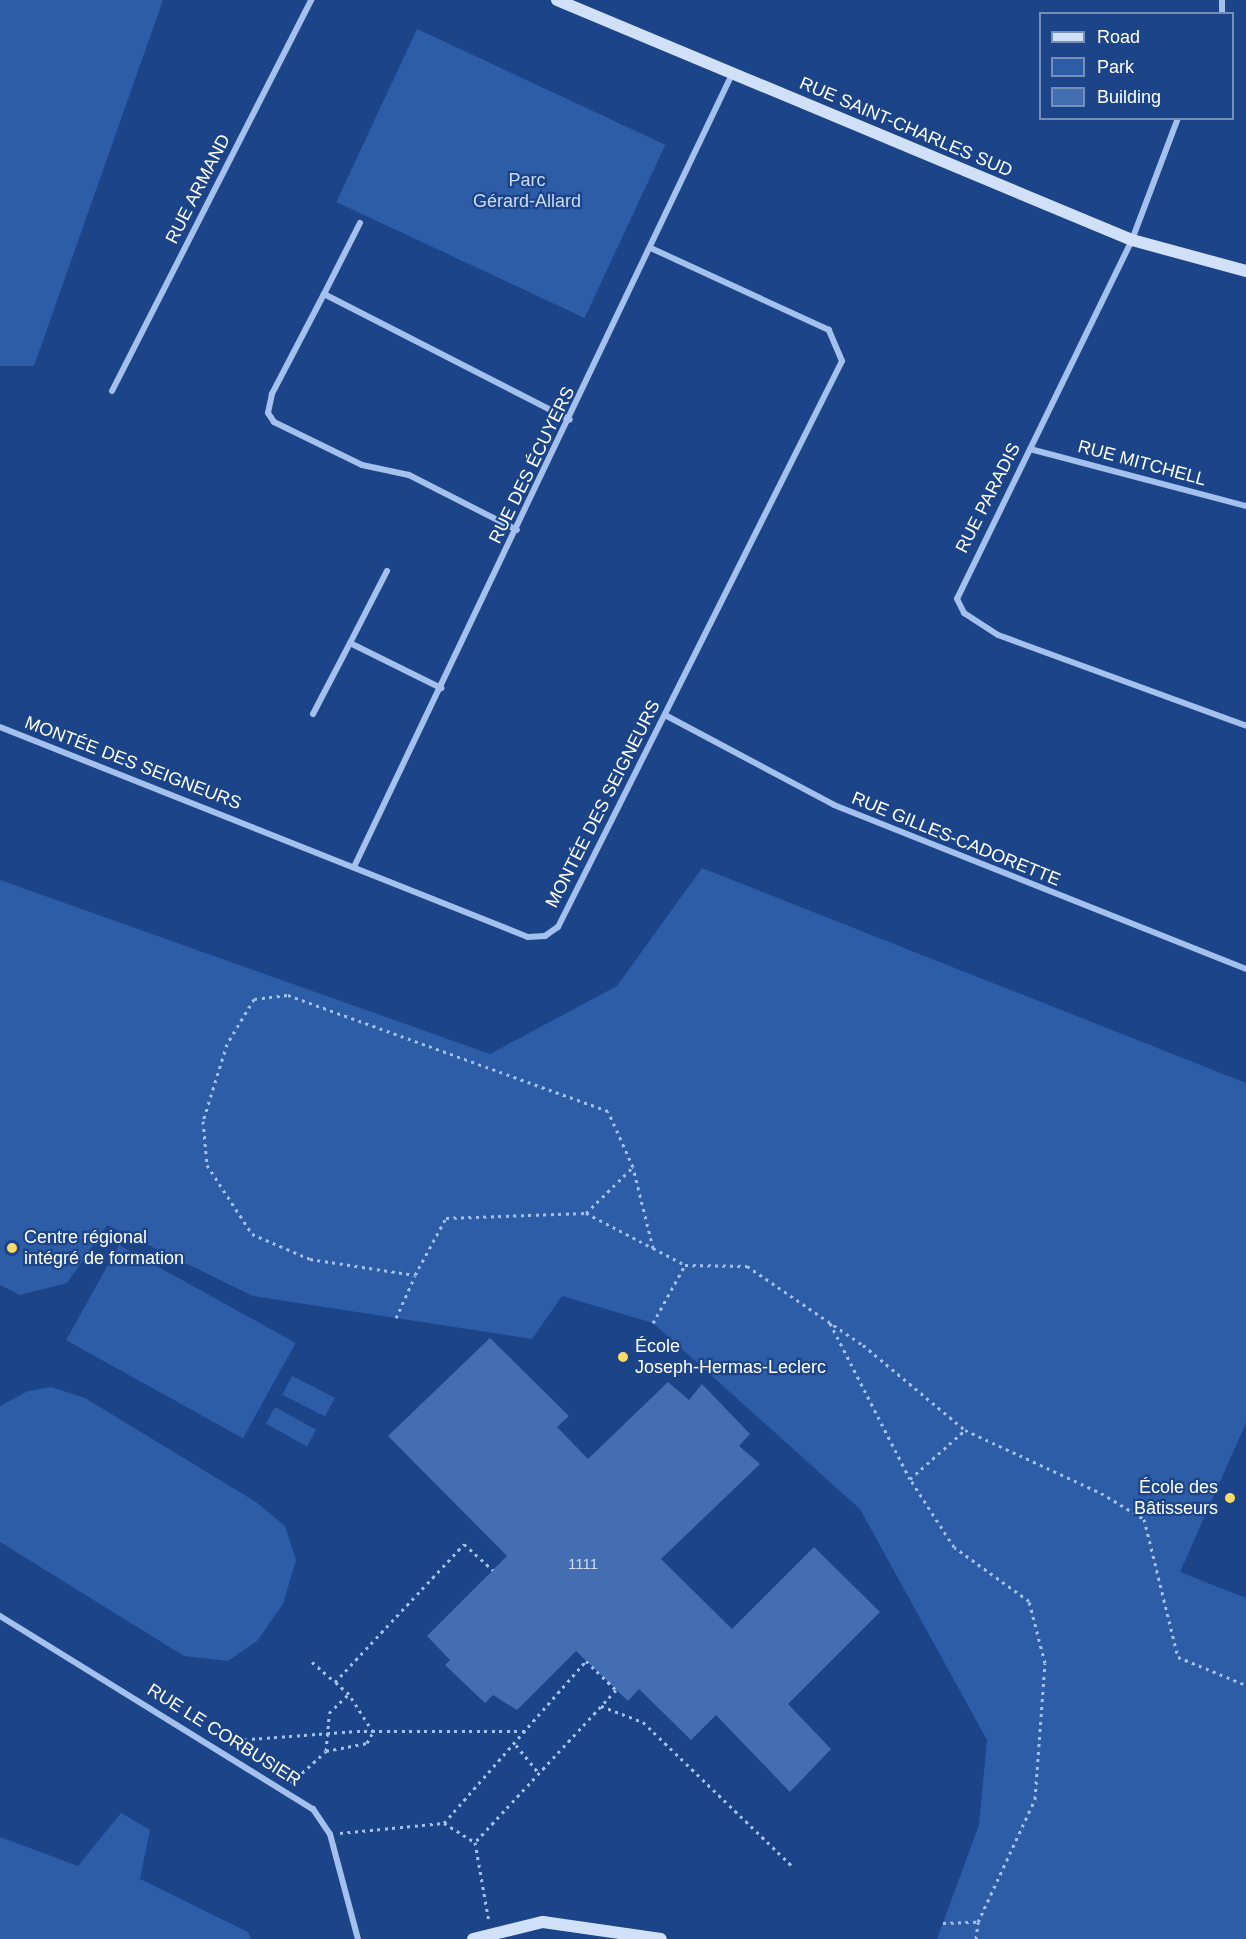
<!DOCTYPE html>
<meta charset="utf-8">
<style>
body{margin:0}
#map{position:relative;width:1246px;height:1939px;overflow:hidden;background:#1b4489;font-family:Arial,sans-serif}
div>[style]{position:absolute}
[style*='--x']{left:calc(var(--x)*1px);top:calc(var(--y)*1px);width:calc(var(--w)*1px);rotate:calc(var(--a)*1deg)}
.green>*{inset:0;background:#2e5da7;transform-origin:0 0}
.building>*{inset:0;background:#436eb2}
.path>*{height:3px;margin-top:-1.5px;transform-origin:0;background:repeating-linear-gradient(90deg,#a4c0ed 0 3px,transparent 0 7.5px)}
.street>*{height:6px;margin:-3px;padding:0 3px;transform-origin:3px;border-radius:3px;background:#a4c0ed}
.secondary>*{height:12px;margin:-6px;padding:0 6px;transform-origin:6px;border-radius:6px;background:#d1e0f9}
.dots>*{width:16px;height:16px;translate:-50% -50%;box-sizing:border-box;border:3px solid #1b4489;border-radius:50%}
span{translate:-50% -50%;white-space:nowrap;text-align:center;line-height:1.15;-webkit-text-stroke:4.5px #1b4489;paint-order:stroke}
.number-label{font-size:15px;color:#d0dbec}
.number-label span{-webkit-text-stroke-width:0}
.street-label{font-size:18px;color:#fff}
.park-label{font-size:18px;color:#cadcf9}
.poi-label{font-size:18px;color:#fff}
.left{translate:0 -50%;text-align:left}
.right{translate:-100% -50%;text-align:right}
.legend{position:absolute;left:1039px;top:12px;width:195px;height:108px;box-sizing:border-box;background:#1b4489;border:2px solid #768fb8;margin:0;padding:8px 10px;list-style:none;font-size:18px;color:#fff}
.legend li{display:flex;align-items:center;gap:12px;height:30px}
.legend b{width:30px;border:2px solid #768fb8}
</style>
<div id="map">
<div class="green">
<i style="clip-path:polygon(0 0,163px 0,34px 366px,0 366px)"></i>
<i style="left:417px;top:29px;width:274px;height:191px;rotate:25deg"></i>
<i style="clip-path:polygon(702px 868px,1246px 1083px,1246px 1423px,1180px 1572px,1246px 1598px,1246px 1939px,937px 1939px,979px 1825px,987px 1740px,860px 1509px,653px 1323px,562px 1296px,532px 1339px,253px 1296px,107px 1225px,67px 1283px,20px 1295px,0 1285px,0 880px,490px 1054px,617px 986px)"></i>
<i style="left:119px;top:1245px;width:202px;height:109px;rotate:29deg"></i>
<i style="left:292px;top:1376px;width:48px;height:21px;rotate:27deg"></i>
<i style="clip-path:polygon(51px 1387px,85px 1398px,256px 1502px,285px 1526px,296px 1560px,283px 1604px,257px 1641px,228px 1661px,184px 1656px,0 1542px,0 1406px,28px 1391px)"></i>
<i style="left:275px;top:1407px;width:47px;height:19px;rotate:29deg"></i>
<i style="clip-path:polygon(121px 1813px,150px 1830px,140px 1879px,248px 1932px,251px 1939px,0 1939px,0 1837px,78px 1866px)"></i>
</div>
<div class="building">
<i style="clip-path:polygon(490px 1338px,569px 1416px,557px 1427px,588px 1459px,668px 1382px,689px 1400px,702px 1384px,750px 1434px,739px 1446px,760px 1464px,661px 1559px,732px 1629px,814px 1547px,880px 1612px,788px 1704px,831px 1749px,790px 1792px,716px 1715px,691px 1740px,639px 1689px,628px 1701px,576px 1651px,517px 1710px,493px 1695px,485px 1703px,445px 1665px,450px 1660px,427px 1636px,507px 1556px,388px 1436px)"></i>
</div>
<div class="path">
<i style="--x:586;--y:1213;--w:64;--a:-44.4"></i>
<i style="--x:653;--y:1248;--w:83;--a:-103.9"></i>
<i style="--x:633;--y:1167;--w:61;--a:-114.1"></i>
<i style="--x:608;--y:1111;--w:341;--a:-160.1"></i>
<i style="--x:287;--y:995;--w:33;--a:173"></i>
<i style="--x:254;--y:999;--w:52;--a:121"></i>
<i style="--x:227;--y:1044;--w:81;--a:107.3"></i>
<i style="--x:203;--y:1121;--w:44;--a:84.8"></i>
<i style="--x:207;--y:1165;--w:82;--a:56.9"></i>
<i style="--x:252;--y:1234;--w:63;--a:23.3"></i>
<i style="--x:310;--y:1259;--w:106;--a:8.7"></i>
<i style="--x:415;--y:1275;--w:65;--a:-61.5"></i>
<i style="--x:446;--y:1218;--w:140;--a:-2"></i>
<i style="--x:586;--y:1213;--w:76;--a:27.6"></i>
<i style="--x:653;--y:1248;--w:36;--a:28"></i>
<i style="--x:685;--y:1265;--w:62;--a:0.9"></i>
<i style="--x:747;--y:1266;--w:140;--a:34.3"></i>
<i style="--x:863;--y:1345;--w:133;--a:39.8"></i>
<i style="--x:396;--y:1318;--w:46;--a:-65.7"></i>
<i style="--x:653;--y:1323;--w:66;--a:-61.1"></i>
<i style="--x:830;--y:1323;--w:175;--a:62.9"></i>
<i style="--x:312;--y:1662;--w:30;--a:41"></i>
<i style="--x:601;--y:1706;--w:45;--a:20.9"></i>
<i style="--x:643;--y:1722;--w:206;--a:44"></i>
<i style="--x:222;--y:1741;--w:135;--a:-4.2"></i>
<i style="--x:357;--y:1731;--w:170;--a:0"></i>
<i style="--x:516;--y:1745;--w:36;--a:51"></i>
<i style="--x:326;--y:1751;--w:42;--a:-11"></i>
<i style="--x:367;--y:1743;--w:13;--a:-61"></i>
<i style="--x:373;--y:1732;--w:45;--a:-122.3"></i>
<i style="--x:291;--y:1783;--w:47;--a:-42.4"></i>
<i style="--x:326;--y:1751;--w:38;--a:-85"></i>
<i style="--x:329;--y:1713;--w:28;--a:-44"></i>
<i style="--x:349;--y:1694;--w:18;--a:-139"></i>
<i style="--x:335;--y:1682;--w:189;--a:-46.9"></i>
<i style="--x:464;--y:1544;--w:39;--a:42"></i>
<i style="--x:444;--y:1823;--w:36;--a:32"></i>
<i style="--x:340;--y:1833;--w:104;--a:-5.5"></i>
<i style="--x:444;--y:1823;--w:215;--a:-48.8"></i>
<i style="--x:586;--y:1661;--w:42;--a:44"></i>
<i style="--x:616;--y:1690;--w:207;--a:132.8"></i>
<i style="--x:475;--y:1842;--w:81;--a:80.1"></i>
<i style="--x:943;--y:1923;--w:34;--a:-2"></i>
<i style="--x:976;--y:1939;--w:17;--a:-83"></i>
<i style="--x:978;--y:1922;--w:136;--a:-65.1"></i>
<i style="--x:1035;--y:1799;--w:136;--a:-85.8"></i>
<i style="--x:1045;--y:1663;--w:64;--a:-104.5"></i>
<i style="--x:1029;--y:1601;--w:92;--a:-144.2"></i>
<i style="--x:954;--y:1547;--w:81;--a:-122.9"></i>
<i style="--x:910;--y:1479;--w:74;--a:-41.7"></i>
<i style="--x:965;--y:1430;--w:150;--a:24.9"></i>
<i style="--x:1101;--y:1493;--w:50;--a:31.2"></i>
<i style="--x:1144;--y:1519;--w:142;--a:76.2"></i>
<i style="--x:1178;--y:1657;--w:74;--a:22.4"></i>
</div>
<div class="street">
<i style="--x:1222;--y:0;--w:14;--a:90"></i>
<i style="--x:1178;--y:118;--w:130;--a:110.7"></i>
<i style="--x:1132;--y:240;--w:399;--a:116"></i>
<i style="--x:957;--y:599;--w:16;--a:63"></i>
<i style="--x:964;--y:613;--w:40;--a:32.9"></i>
<i style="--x:998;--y:635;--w:264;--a:20.1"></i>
<i style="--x:360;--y:223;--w:80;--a:116.9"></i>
<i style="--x:324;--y:294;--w:276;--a:27.1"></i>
<i style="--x:324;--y:294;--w:113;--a:117.5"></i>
<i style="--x:272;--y:394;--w:19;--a:102"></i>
<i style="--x:268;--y:413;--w:11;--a:56"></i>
<i style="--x:274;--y:422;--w:98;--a:26"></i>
<i style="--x:362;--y:465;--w:48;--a:12"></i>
<i style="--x:409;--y:475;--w:121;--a:27"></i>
<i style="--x:112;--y:391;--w:439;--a:-63"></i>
<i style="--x:1030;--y:449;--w:223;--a:14.8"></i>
<i style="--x:350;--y:643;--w:81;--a:-62.8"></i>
<i style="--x:313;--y:714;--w:80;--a:-62.5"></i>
<i style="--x:350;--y:643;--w:102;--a:26.3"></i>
<i style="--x:665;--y:715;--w:191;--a:28"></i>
<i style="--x:834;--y:805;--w:443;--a:21.7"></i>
<i style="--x:0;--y:727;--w:568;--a:21.69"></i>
<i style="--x:528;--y:937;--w:17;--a:-3"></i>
<i style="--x:545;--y:936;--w:16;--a:-35"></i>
<i style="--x:558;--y:927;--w:633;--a:-63.35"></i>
<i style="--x:842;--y:361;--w:34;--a:-113"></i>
<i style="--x:829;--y:330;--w:194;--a:-155.3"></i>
<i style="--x:354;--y:867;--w:878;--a:-64.51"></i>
<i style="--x:0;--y:1616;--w:368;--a:31.7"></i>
<i style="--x:313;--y:1809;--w:30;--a:56"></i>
<i style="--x:330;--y:1834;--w:109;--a:75.1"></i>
</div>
<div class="secondary">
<i style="--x:557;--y:0;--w:623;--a:22.66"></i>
<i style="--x:1132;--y:240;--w:118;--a:15.2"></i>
<i style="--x:473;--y:1939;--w:72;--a:-13.7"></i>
<i style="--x:543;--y:1922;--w:119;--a:8.2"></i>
</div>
<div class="dots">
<i style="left:12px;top:1248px;background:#fedb61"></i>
<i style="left:623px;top:1357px;background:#fedb61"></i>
<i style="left:1230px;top:1498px;background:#fedb61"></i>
</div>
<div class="number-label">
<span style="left:583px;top:1564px">1111</span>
</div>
<div class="street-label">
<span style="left:906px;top:127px;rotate:23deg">RUE SAINT-CHARLES SUD</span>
<span style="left:198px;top:189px;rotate:-63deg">RUE ARMAND</span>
<span style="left:1142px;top:463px;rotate:15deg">RUE MITCHELL</span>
<span style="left:532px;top:465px;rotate:-64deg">RUE DES ÉCUYERS</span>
<span style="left:988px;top:498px;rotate:-63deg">RUE PARADIS</span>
<span style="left:133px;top:763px;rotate:21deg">MONTÉE DES SEIGNEURS</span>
<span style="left:603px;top:804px;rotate:-63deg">MONTÉE DES SEIGNEURS</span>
<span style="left:956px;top:839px;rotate:22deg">RUE GILLES-CADORETTE</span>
<span style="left:224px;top:1735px;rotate:32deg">RUE LE CORBUSIER</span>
</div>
<div class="park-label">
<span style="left:527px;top:191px">Parc<br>Gérard-Allard</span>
</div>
<div class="poi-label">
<span class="left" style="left:24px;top:1248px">Centre régional<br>intégré de formation</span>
<span class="left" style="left:635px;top:1357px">École<br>Joseph-Hermas-Leclerc</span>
<span class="right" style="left:1218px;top:1498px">École des<br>Bâtisseurs</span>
</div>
<ul class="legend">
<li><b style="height:8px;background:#d1e0f9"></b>Road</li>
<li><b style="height:16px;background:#2e5da7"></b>Park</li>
<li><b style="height:16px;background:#436eb2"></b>Building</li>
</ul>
</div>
